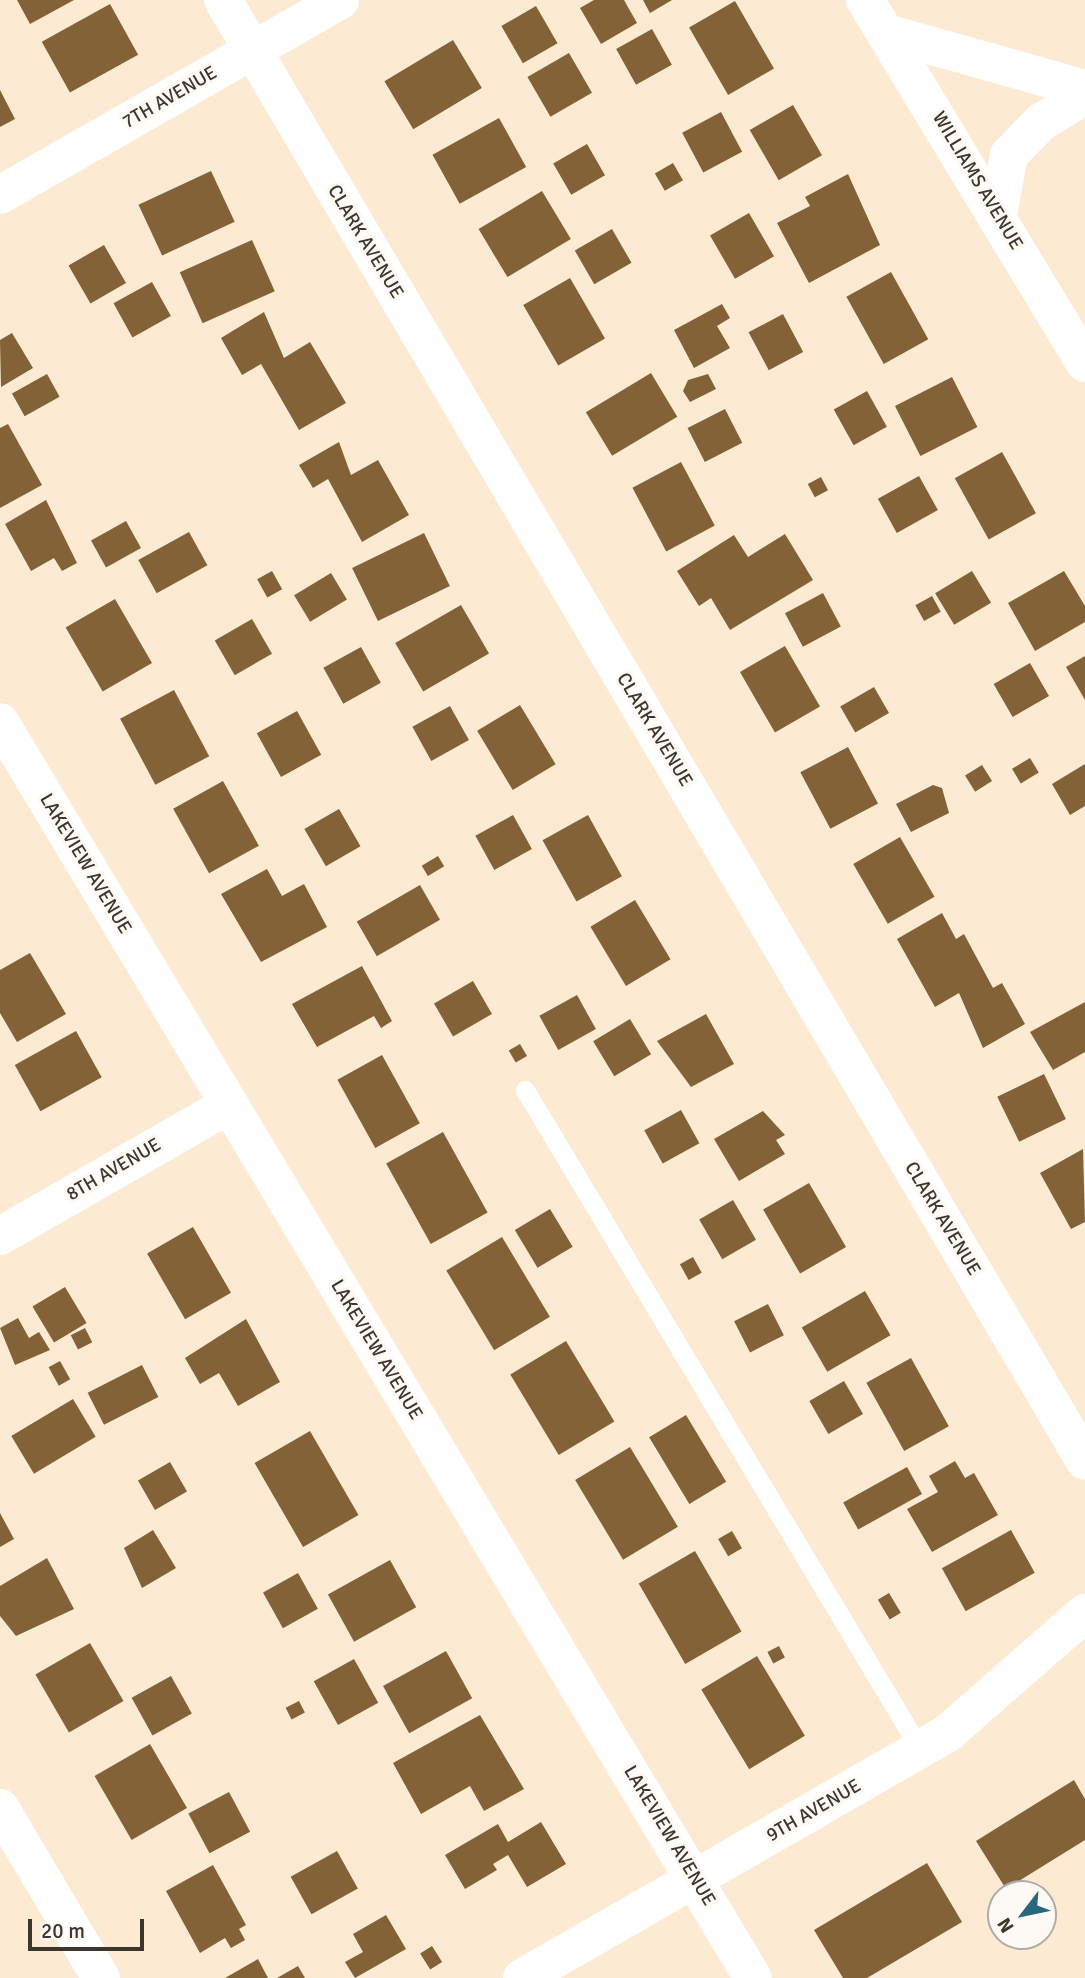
<!DOCTYPE html>
<style>
body{margin:0}
#map{position:relative;width:1085px;height:1978px;overflow:hidden;background:#fcead3;font-family:Signika,sans-serif}
div>[style]{position:absolute}
[style*='--x']{left:calc(var(--x)*1px);top:calc(var(--y)*1px);width:calc(var(--w)*1px);rotate:calc(var(--a)*1deg)}
.building>*{inset:0;background:#826236;transform-origin:0 0}
.lane>*{height:19px;margin:-9.5px;padding:0 9.5px;transform-origin:9.5px;border-radius:9.5px;background:#fff}
.street>*{height:38px;margin:-19px;padding:0 19px;transform-origin:19px;border-radius:19px;background:#fff}
.secondary>*{height:38px;margin:-19px;padding:0 19px;transform-origin:19px;border-radius:19px;background:#fff}
span{translate:-50% -50%;white-space:nowrap;text-align:center;line-height:1.15;-webkit-text-stroke:7px #fdfaf5;paint-order:stroke}
.street-label{font-size:19px;color:#3d362d}
.north{position:absolute;left:987px;top:1880px;width:70px;height:70px;box-sizing:border-box;background:#fdfaf5;border:2px solid #b0aca5;border-radius:50%;rotate:238deg;font-size:19px;font-weight:700;line-height:28px;text-align:center;color:#3d362d}
.north::after{content:'';display:block;margin:auto;width:24px;height:32px;background:#2b667f;clip-path:polygon(50% 0,100% 100%,50% 72%,0 100%)}
.scale{position:absolute;left:28px;top:1919px;width:116px;height:32px;box-sizing:border-box;border:4px solid #3d362d;border-top:0;padding-left:9px;font-size:21px;line-height:24px;white-space:nowrap;color:#3d362d;-webkit-text-stroke:5px #fdfaf5;paint-order:stroke}
</style>
<div id="map">
<div class="building">
<i style="clip-path:polygon(17px 0,74px 0,30px 24px)"></i>
<i style="clip-path:polygon(594px 0,624px 0,637px 23px,601px 44px,580px 8px)"></i>
<i style="clip-path:polygon(643px 0,672px 0,650px 13px)"></i>
<i style="left:735px;top:1px;width:78px;height:53px;rotate:60deg"></i>
<i style="left:110px;top:4px;width:58px;height:78px;rotate:61deg"></i>
<i style="left:536px;top:6px;width:43px;height:40px;rotate:60deg"></i>
<i style="left:652px;top:29px;width:41px;height:41px;rotate:61deg"></i>
<i style="left:453px;top:40px;width:56px;height:80px;rotate:59deg"></i>
<i style="left:569px;top:53px;width:46px;height:48px;rotate:60deg"></i>
<i style="clip-path:polygon(0 90px,15px 119px,0 127px)"></i>
<i style="left:793px;top:105px;width:58px;height:50px;rotate:60deg"></i>
<i style="left:721px;top:112px;width:45px;height:44px;rotate:62deg"></i>
<i style="left:499px;top:118px;width:56px;height:76px;rotate:61deg"></i>
<i style="left:587px;top:144px;width:36px;height:39px;rotate:60deg"></i>
<i style="left:673px;top:163px;width:20px;height:21px;rotate:60deg"></i>
<i style="left:211px;top:171px;width:56px;height:80px;rotate:65deg"></i>
<i style="clip-path:polygon(848px 174px,880px 245px,809px 283px,777px 223px,810px 206px,805px 197px)"></i>
<i style="left:542px;top:191px;width:56px;height:74px;rotate:59deg"></i>
<i style="left:749px;top:213px;width:50px;height:45px;rotate:60deg"></i>
<i style="left:612px;top:229px;width:39px;height:43px;rotate:60deg"></i>
<i style="left:252px;top:240px;width:56px;height:79px;rotate:66deg"></i>
<i style="left:104px;top:245px;width:44px;height:41px;rotate:60deg"></i>
<i style="left:891px;top:272px;width:77px;height:51px;rotate:61deg"></i>
<i style="left:570px;top:278px;width:70px;height:54px;rotate:60deg"></i>
<i style="left:152px;top:282px;width:39px;height:44px;rotate:61deg"></i>
<i style="clip-path:polygon(722px 304px,730px 318px,717px 326px,730px 348px,694px 368px,674px 330px)"></i>
<i style="clip-path:polygon(264px 312px,284px 358px,310px 342px,346px 403px,299px 430px,261px 364px,242px 375px,221px 338px)"></i>
<i style="left:783px;top:314px;width:43px;height:39px;rotate:62deg"></i>
<i style="clip-path:polygon(12px 333px,33px 368px,1px 387px,0 340px)"></i>
<i style="left:651px;top:373px;width:51px;height:76px;rotate:59deg"></i>
<i style="left:47px;top:374px;width:26px;height:40px;rotate:61deg"></i>
<i style="clip-path:polygon(708px 374px,716px 389px,690px 402px,683px 391px,688px 380px)"></i>
<i style="left:952px;top:377px;width:56px;height:64px;rotate:63deg"></i>
<i style="left:867px;top:391px;width:41px;height:38px;rotate:61deg"></i>
<i style="left:725px;top:409px;width:38px;height:42px;rotate:63deg"></i>
<i style="clip-path:polygon(8px 424px,42px 485px,0 508px,0 428px)"></i>
<i style="clip-path:polygon(339px 442px,351px 475px,378px 460px,409px 515px,362px 542px,328px 479px,313px 488px,299px 465px)"></i>
<i style="left:1002px;top:452px;width:70px;height:54px;rotate:61deg"></i>
<i style="left:681px;top:462px;width:72px;height:55px;rotate:62deg"></i>
<i style="left:919px;top:476px;width:39px;height:47px;rotate:61deg"></i>
<i style="left:821px;top:477px;width:15px;height:15px;rotate:62deg"></i>
<i style="clip-path:polygon(46px 500px,77px 563px,62px 571px,54px 558px,31px 571px,5px 524px)"></i>
<i style="left:126px;top:521px;width:31px;height:40px;rotate:61deg"></i>
<i style="left:189px;top:532px;width:38px;height:58px;rotate:61deg"></i>
<i style="left:424px;top:533px;width:59px;height:80px;rotate:64deg"></i>
<i style="clip-path:polygon(785px 534px,813px 580px,730px 630px,711px 598px,699px 606px,677px 571px,734px 535px,748px 557px)"></i>
<i style="left:272px;top:571px;width:21px;height:17px;rotate:61deg"></i>
<i style="left:972px;top:571px;width:37px;height:43px;rotate:59deg"></i>
<i style="clip-path:polygon(1064px 571px,1085px 606px,1085px 622px,1035px 651px,1008px 603px)"></i>
<i style="left:331px;top:573px;width:31px;height:43px;rotate:59deg"></i>
<i style="left:823px;top:593px;width:38px;height:43px;rotate:62deg"></i>
<i style="left:932px;top:596px;width:18px;height:19px;rotate:61deg"></i>
<i style="left:115px;top:599px;width:74px;height:57px;rotate:60deg"></i>
<i style="left:461px;top:605px;width:56px;height:76px;rotate:60deg"></i>
<i style="left:252px;top:619px;width:40px;height:43px;rotate:60deg"></i>
<i style="left:785px;top:646px;width:70px;height:52px;rotate:60deg"></i>
<i style="left:361px;top:647px;width:41px;height:43px;rotate:61deg"></i>
<i style="clip-path:polygon(1085px 656px,1085px 700px,1066px 667px)"></i>
<i style="left:1030px;top:663px;width:38px;height:42px;rotate:60deg"></i>
<i style="left:874px;top:687px;width:30px;height:39px;rotate:60deg"></i>
<i style="left:174px;top:690px;width:75px;height:61px;rotate:62deg"></i>
<i style="left:520px;top:705px;width:69px;height:50px;rotate:59deg"></i>
<i style="left:450px;top:706px;width:39px;height:43px;rotate:61deg"></i>
<i style="left:297px;top:711px;width:50px;height:46px;rotate:61deg"></i>
<i style="left:848px;top:747px;width:64px;height:54px;rotate:62deg"></i>
<i style="left:1030px;top:758px;width:17px;height:21px;rotate:59deg"></i>
<i style="clip-path:polygon(1085px 764px,1085px 806px,1070px 815px,1052px 784px)"></i>
<i style="left:982px;top:765px;width:19px;height:20px;rotate:58deg"></i>
<i style="left:223px;top:781px;width:74px;height:57px;rotate:61deg"></i>
<i style="clip-path:polygon(933px 785px,942px 788px,949px 813px,911px 832px,896px 804px)"></i>
<i style="left:339px;top:809px;width:43px;height:40px;rotate:60deg"></i>
<i style="left:513px;top:815px;width:39px;height:43px;rotate:61deg"></i>
<i style="left:588px;top:815px;width:70px;height:52px;rotate:61deg"></i>
<i style="left:900px;top:837px;width:69px;height:54px;rotate:60deg"></i>
<i style="left:438px;top:856px;width:12px;height:19px;rotate:59deg"></i>
<i style="clip-path:polygon(267px 869px,282px 896px,304px 884px,327px 927px,261px 962px,221px 894px)"></i>
<i style="left:420px;top:885px;width:40px;height:73px;rotate:60deg"></i>
<i style="left:635px;top:900px;width:69px;height:52px;rotate:59deg"></i>
<i style="clip-path:polygon(942px 913px,956px 939px,964px 934px,993px 988px,1002px 983px,1025px 1024px,983px 1048px,959px 993px,935px 1007px,897px 939px)"></i>
<i style="clip-path:polygon(30px 953px,66px 1014px,17px 1042px,0 1013px,0 970px)"></i>
<i style="clip-path:polygon(362px 966px,392px 1021px,381px 1028px,374px 1016px,317px 1047px,292px 1004px)"></i>
<i style="left:473px;top:981px;width:38px;height:45px;rotate:60deg"></i>
<i style="left:577px;top:995px;width:39px;height:43px;rotate:61deg"></i>
<i style="clip-path:polygon(1085px 1002px,1085px 1052px,1053px 1070px,1030px 1032px)"></i>
<i style="clip-path:polygon(706px 1014px,734px 1064px,691px 1087px,657px 1041px)"></i>
<i style="left:630px;top:1019px;width:41px;height:43px;rotate:59deg"></i>
<i style="left:76px;top:1031px;width:53px;height:70px;rotate:61deg"></i>
<i style="left:520px;top:1044px;width:14px;height:13px;rotate:60deg"></i>
<i style="left:382px;top:1055px;width:78px;height:51px;rotate:61deg"></i>
<i style="left:1044px;top:1074px;width:50px;height:52px;rotate:64deg"></i>
<i style="left:681px;top:1110px;width:38px;height:42px;rotate:61deg"></i>
<i style="clip-path:polygon(763px 1111px,785px 1135px,776px 1140px,785px 1154px,739px 1181px,714px 1139px)"></i>
<i style="left:443px;top:1132px;width:92px;height:65px;rotate:61deg"></i>
<i style="clip-path:polygon(1083px 1149px,1085px 1222px,1071px 1229px,1040px 1173px)"></i>
<i style="left:809px;top:1183px;width:74px;height:53px;rotate:60deg"></i>
<i style="left:733px;top:1200px;width:46px;height:39px;rotate:60deg"></i>
<i style="left:550px;top:1209px;width:44px;height:41px;rotate:59deg"></i>
<i style="left:193px;top:1227px;width:76px;height:53px;rotate:60deg"></i>
<i style="left:502px;top:1237px;width:93px;height:65px;rotate:59deg"></i>
<i style="left:693px;top:1257px;width:18px;height:15px;rotate:61deg"></i>
<i style="left:65px;top:1287px;width:42px;height:38px;rotate:59deg"></i>
<i style="left:865px;top:1291px;width:51px;height:73px;rotate:60deg"></i>
<i style="left:768px;top:1304px;width:35px;height:38px;rotate:63deg"></i>
<i style="clip-path:polygon(18px 1318px,29px 1338px,39px 1332px,50px 1350px,15px 1365px,0 1328px)"></i>
<i style="clip-path:polygon(246px 1319px,280px 1382px,238px 1406px,219px 1373px,200px 1384px,185px 1358px)"></i>
<i style="left:85px;top:1328px;width:16px;height:16px;rotate:63deg"></i>
<i style="left:566px;top:1341px;width:94px;height:65px;rotate:59deg"></i>
<i style="left:911px;top:1358px;width:78px;height:51px;rotate:61deg"></i>
<i style="left:60px;top:1361px;width:21px;height:13px;rotate:61deg"></i>
<i style="left:142px;top:1365px;width:36px;height:61px;rotate:63deg"></i>
<i style="left:844px;top:1381px;width:38px;height:40px;rotate:60deg"></i>
<i style="left:73px;top:1399px;width:44px;height:72px;rotate:59deg"></i>
<i style="left:686px;top:1415px;width:78px;height:43px;rotate:59deg"></i>
<i style="left:310px;top:1431px;width:97px;height:64px;rotate:60deg"></i>
<i style="left:630px;top:1447px;width:93px;height:64px;rotate:59deg"></i>
<i style="clip-path:polygon(955px 1461px,965px 1478px,974px 1473px,998px 1515px,932px 1552px,907px 1509px,938px 1492px,929px 1476px)"></i>
<i style="left:170px;top:1462px;width:34px;height:37px;rotate:60deg"></i>
<i style="left:907px;top:1467px;width:31px;height:73px;rotate:61deg"></i>
<i style="clip-path:polygon(0 1513px,14px 1539px,0 1547px)"></i>
<i style="clip-path:polygon(153px 1530px,176px 1568px,142px 1588px,124px 1548px)"></i>
<i style="left:1011px;top:1530px;width:49px;height:79px;rotate:61deg"></i>
<i style="left:732px;top:1531px;width:20px;height:16px;rotate:60deg"></i>
<i style="left:695px;top:1551px;width:93px;height:65px;rotate:60deg"></i>
<i style="clip-path:polygon(47px 1558px,74px 1609px,16px 1636px,0 1616px,0 1586px)"></i>
<i style="left:390px;top:1560px;width:54px;height:71px;rotate:61deg"></i>
<i style="left:298px;top:1573px;width:41px;height:40px;rotate:61deg"></i>
<i style="left:889px;top:1593px;width:23px;height:13px;rotate:59deg"></i>
<i style="left:90px;top:1643px;width:67px;height:63px;rotate:60deg"></i>
<i style="left:779px;top:1646px;width:13px;height:13px;rotate:63deg"></i>
<i style="left:446px;top:1651px;width:54px;height:72px;rotate:61deg"></i>
<i style="left:757px;top:1656px;width:93px;height:65px;rotate:59deg"></i>
<i style="left:354px;top:1659px;width:50px;height:46px;rotate:61deg"></i>
<i style="left:171px;top:1676px;width:43px;height:45px;rotate:61deg"></i>
<i style="left:299px;top:1701px;width:13px;height:15px;rotate:63deg"></i>
<i style="clip-path:polygon(480px 1715px,524px 1789px,484px 1811px,470px 1786px,421px 1814px,393px 1763px)"></i>
<i style="left:150px;top:1744px;width:74px;height:64px;rotate:60deg"></i>
<i style="clip-path:polygon(1074px 1780px,1085px 1799px,1085px 1840px,1006px 1889px,976px 1841px)"></i>
<i style="left:229px;top:1792px;width:45px;height:46px;rotate:62deg"></i>
<i style="clip-path:polygon(541px 1822px,566px 1864px,527px 1887px,508px 1855px,493px 1864px,497px 1870px,465px 1889px,445px 1855px,498px 1824px,508px 1842px)"></i>
<i style="left:337px;top:1851px;width:43px;height:53px;rotate:61deg"></i>
<i style="clip-path:polygon(927px 1863px,962px 1922px,867px 1978px,843px 1978px,814px 1930px)"></i>
<i style="clip-path:polygon(213px 1865px,246px 1925px,239px 1929px,245px 1940px,231px 1948px,225px 1938px,200px 1953px,166px 1891px)"></i>
<i style="clip-path:polygon(386px 1915px,406px 1949px,355px 1978px,345px 1962px,363px 1952px,353px 1934px)"></i>
<i style="left:432px;top:1946px;width:19px;height:14px;rotate:58deg"></i>
<i style="clip-path:polygon(258px 1959px,268px 1978px,225px 1978px)"></i>
<i style="clip-path:polygon(298px 1966px,305px 1978px,277px 1978px)"></i>
</div>
<div class="lane">
<i style="--x:525;--y:1090;--w:768;--a:59.06"></i>
</div>
<div class="street">
<i style="--x:223;--y:0;--w:1696;--a:59.46"></i>
<i style="--x:865;--y:0;--w:424;--a:58.8"></i>
<i style="--x:886;--y:33;--w:207;--a:15.7"></i>
<i style="--x:0;--y:195;--w:392;--a:-29.8"></i>
<i style="--x:998;--y:215;--w:61;--a:-79.6"></i>
<i style="--x:1009;--y:155;--w:46;--a:-45.9"></i>
<i style="--x:1041;--y:122;--w:51;--a:-30.6"></i>
<i style="--x:0;--y:722;--w:1464;--a:59.06"></i>
<i style="--x:0;--y:1236;--w:264;--a:-29.8"></i>
<i style="--x:522;--y:1978;--w:493;--a:-29.9"></i>
<i style="--x:949;--y:1732;--w:181;--a:-41.2"></i>
</div>
<div class="secondary">
<i style="--x:0;--y:1808;--w:198;--a:59.3"></i>
</div>
<div class="street-label">
<span style="left:170px;top:98px;rotate:-30deg">7TH AVENUE</span>
<span style="left:977px;top:181px;rotate:59deg">WILLIAMS AVENUE</span>
<span style="left:365px;top:242px;rotate:59deg">CLARK AVENUE</span>
<span style="left:654px;top:730px;rotate:59deg">CLARK AVENUE</span>
<span style="left:85px;top:864px;rotate:59deg">LAKEVIEW AVENUE</span>
<span style="left:114px;top:1170px;rotate:-30deg">8TH AVENUE</span>
<span style="left:942px;top:1219px;rotate:59deg">CLARK AVENUE</span>
<span style="left:376px;top:1350px;rotate:59deg">LAKEVIEW AVENUE</span>
<span style="left:814px;top:1811px;rotate:-30deg">9TH AVENUE</span>
<span style="left:669px;top:1836px;rotate:59deg">LAKEVIEW AVENUE</span>
</div>
<div class="north">N</div>
<div class="scale">20 m</div>
</div>
